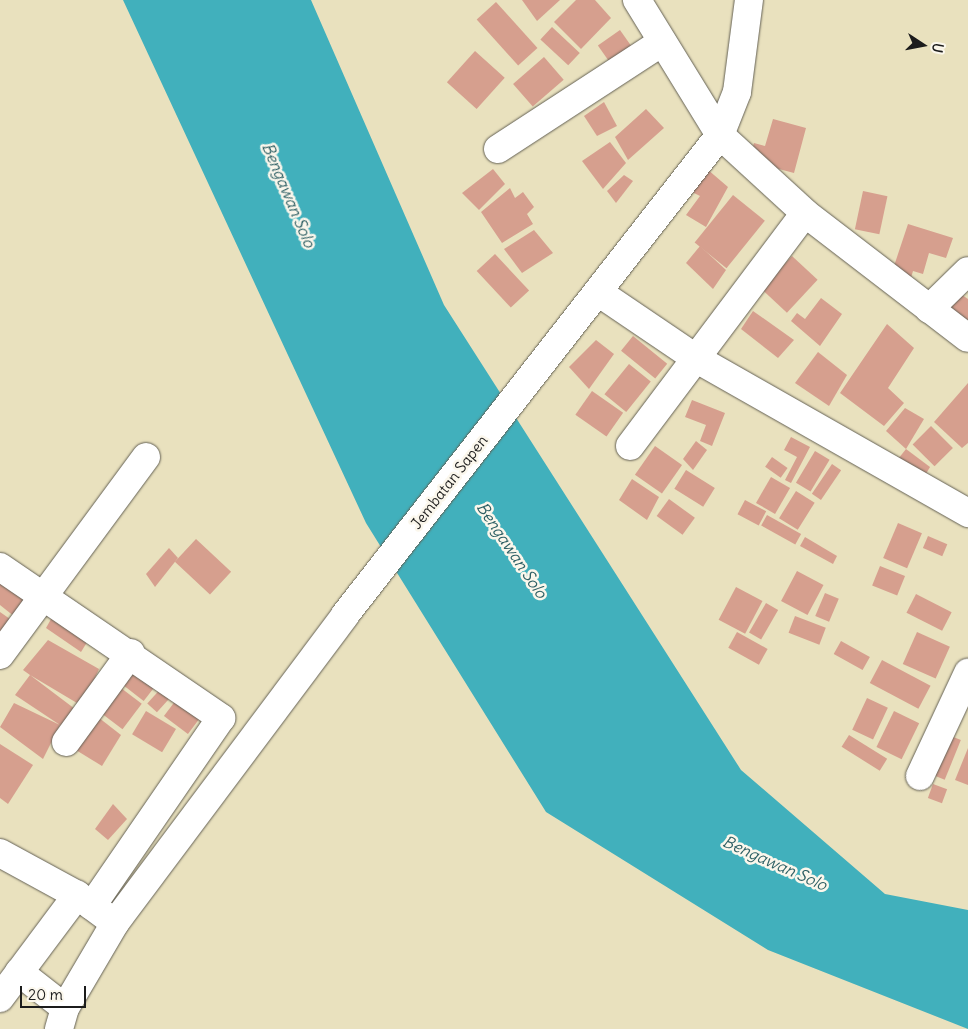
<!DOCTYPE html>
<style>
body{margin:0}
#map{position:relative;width:968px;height:1029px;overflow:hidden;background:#e9e1be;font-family:Delius,sans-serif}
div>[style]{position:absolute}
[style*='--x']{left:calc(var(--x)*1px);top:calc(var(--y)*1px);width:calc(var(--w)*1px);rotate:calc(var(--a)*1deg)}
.water>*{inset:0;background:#41b0bc}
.building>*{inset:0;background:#d69f8e;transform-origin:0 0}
.roads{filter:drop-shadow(0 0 1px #646155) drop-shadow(0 0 1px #646155)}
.minor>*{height:28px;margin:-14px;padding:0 14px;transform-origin:14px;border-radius:14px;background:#fff}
span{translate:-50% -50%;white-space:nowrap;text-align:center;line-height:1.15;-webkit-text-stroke:5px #fbf7ec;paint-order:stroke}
.street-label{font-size:15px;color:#1c1c1c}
.water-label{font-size:16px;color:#2d5f64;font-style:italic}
.north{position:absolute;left:898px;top:20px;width:50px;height:50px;-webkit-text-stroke:4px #fbf7ec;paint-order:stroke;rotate:101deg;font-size:14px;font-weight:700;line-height:20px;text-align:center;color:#1c1c1c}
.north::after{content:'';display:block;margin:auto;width:18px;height:22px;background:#1c1c1c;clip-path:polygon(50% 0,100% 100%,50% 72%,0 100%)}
.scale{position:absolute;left:20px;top:986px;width:66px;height:22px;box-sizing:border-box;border:2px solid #1c1c1c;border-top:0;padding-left:6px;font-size:15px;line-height:18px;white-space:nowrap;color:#1c1c1c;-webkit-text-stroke:4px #fbf7ec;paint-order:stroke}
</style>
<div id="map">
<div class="water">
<i style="clip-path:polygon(123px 0,311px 0,444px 305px,741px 770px,885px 894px,968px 910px,968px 1029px,768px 950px,546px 812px,366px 523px)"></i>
</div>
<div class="building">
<i style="clip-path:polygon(522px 0,560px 0,537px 21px)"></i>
<i style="clip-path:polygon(576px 0,595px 0,611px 18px,581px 49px,554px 22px)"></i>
<i style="left:496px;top:2px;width:62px;height:26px;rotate:48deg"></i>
<i style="left:552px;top:27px;width:38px;height:17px;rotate:43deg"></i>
<i style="left:620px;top:30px;width:19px;height:27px;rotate:55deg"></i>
<i style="left:475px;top:51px;width:40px;height:42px;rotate:42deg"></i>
<i style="left:544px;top:57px;width:30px;height:41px;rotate:49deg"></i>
<i style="clip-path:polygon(604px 102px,617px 126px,597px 136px,584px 116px)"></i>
<i style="clip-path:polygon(646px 109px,664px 128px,628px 160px,615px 137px)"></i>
<i style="clip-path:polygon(773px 119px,806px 128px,794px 173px,749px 161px,754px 143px,765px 146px)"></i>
<i style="clip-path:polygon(610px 142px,626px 163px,603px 189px,582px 161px)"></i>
<i style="clip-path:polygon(493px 169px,505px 184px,479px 210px,462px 193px)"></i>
<i style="clip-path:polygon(707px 169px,728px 187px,706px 227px,686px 215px,700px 196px,692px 192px)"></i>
<i style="clip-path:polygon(624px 175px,633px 181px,616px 203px,607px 191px)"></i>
<i style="clip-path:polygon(510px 188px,515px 198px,523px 192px,534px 207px,527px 214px,533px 224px,502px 243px,481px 212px)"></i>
<i style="left:863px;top:191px;width:25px;height:39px;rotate:12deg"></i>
<i style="left:733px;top:195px;width:41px;height:61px;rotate:39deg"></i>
<i style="clip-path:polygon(908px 224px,953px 238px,946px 258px,929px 253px,923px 274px,913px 271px,910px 281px,891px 275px)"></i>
<i style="clip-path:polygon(534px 230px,553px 253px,522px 273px,504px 249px)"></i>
<i style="clip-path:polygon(700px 246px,726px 270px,713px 289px,686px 263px)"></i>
<i style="left:495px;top:254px;width:50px;height:25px;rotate:47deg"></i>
<i style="left:792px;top:256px;width:35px;height:45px;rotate:43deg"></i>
<i style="clip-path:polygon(956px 291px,968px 299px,968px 330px,944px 311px)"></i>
<i style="clip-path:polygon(821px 298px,842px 314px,820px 346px,791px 321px,797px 313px,805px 319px)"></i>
<i style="clip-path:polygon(753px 311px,794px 340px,778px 358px,741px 329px)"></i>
<i style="clip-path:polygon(887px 324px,914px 348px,888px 388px,904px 403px,884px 426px,840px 393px)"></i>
<i style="left:633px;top:336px;width:44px;height:19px;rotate:39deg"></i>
<i style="clip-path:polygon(596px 340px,614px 354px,589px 389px,569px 367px)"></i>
<i style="clip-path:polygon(818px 352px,847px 375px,829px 406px,795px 383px)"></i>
<i style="left:629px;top:364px;width:28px;height:39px;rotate:39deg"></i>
<i style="clip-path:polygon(968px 383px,968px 443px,962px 448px,934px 422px)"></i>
<i style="left:592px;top:391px;width:38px;height:29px;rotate:35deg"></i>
<i style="clip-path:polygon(692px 400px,725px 413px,712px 446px,700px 441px,706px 425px,685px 417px)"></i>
<i style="clip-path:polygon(905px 408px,924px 419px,906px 449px,886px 431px)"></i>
<i style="left:931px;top:426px;width:31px;height:26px;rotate:45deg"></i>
<i style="clip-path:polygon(791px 437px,810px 447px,791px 483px,785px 480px,797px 457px,784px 450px)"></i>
<i style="clip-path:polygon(696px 441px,707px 450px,693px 470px,683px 459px)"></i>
<i style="left:655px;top:446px;width:33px;height:35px;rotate:35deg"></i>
<i style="clip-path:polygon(906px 449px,930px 467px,917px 489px,891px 468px)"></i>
<i style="left:815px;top:451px;width:17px;height:37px;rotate:31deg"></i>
<i style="left:772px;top:457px;width:19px;height:12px;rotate:35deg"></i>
<i style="left:832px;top:464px;width:11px;height:36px;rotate:34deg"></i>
<i style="left:686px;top:470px;width:34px;height:22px;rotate:32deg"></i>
<i style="left:771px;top:477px;width:22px;height:30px;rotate:30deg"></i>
<i style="clip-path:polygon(632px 479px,659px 497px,647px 520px,619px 500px)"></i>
<i style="left:796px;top:491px;width:22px;height:32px;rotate:32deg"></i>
<i style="left:669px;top:499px;width:32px;height:21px;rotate:36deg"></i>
<i style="left:745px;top:500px;width:24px;height:16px;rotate:28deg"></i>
<i style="left:767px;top:515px;width:39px;height:12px;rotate:29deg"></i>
<i style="left:898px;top:523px;width:26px;height:38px;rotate:23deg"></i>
<i style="left:928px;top:536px;width:21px;height:13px;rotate:23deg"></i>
<i style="clip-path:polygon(805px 537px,837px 556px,833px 564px,800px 546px)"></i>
<i style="left:196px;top:539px;width:48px;height:31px;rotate:43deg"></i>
<i style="clip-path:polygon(169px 548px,178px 558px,155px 587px,146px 574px)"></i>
<i style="left:880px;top:566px;width:27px;height:21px;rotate:22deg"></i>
<i style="left:797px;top:571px;width:30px;height:34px;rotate:28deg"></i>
<i style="clip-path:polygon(0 578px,28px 595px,15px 617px,0 605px)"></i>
<i style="left:736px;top:587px;width:30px;height:37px;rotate:28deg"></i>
<i style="left:825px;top:593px;width:15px;height:25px;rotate:23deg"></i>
<i style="left:916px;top:594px;width:40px;height:21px;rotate:27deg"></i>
<i style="left:766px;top:603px;width:14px;height:34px;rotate:30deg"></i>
<i style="clip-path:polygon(0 612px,10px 619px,0 634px)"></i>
<i style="clip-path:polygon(55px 612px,89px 639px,81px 652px,46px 628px)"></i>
<i style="left:795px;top:616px;width:33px;height:18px;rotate:21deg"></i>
<i style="left:737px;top:632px;width:35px;height:18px;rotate:29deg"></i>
<i style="left:917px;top:632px;width:36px;height:35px;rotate:24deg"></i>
<i style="clip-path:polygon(48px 640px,99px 669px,82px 706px,30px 675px,75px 709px,65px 728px,60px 725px,43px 759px,0 727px,14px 703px,60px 725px,15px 695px,30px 675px,23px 670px)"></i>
<i style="left:841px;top:641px;width:33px;height:15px;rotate:29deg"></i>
<i style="left:882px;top:660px;width:55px;height:26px;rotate:28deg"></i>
<i style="left:134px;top:663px;width:31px;height:24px;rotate:38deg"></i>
<i style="left:117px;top:685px;width:31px;height:32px;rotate:37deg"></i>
<i style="left:164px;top:685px;width:13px;height:25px;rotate:42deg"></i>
<i style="left:179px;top:696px;width:30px;height:25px;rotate:37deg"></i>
<i style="left:867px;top:698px;width:23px;height:35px;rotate:25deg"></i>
<i style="left:146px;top:711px;width:35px;height:27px;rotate:31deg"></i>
<i style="left:894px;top:711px;width:28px;height:40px;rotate:26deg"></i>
<i style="clip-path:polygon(94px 714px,121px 735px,102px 766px,71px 747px)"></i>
<i style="left:946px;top:734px;width:16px;height:43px;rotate:22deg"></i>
<i style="left:849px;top:735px;width:45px;height:14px;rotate:32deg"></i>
<i style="clip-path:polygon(0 744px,33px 765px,8px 804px,0 798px)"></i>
<i style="clip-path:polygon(968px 748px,968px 785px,955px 780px)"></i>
<i style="left:933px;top:784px;width:15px;height:15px;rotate:20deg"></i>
<i style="clip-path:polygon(113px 804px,127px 819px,108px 840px,95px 829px)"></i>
</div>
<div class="roads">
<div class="minor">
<i style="--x:637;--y:0;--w:158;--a:58.4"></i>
<i style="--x:720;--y:135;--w:115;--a:42.5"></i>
<i style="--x:805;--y:213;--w:205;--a:37.5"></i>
<i style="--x:498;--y:149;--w:196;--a:-33.1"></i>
<i style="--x:598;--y:292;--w:120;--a:34.1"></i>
<i style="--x:697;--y:359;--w:312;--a:29.6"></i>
<i style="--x:929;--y:309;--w:54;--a:-44.3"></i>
<i style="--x:630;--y:446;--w:291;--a:-53.1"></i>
<i style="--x:0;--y:567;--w:268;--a:34.3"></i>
<i style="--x:221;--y:718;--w:228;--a:124.5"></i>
<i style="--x:0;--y:655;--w:246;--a:-53.6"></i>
<i style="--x:66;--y:742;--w:110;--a:-53.9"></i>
<i style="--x:920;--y:776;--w:114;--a:-65"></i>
<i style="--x:0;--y:853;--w:88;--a:28.6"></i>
<i style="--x:77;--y:895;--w:47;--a:36.4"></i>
<i style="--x:115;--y:923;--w:99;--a:120.5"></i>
<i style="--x:65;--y:1008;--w:22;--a:106"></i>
<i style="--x:115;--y:923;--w:384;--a:-53.2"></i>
<i style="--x:345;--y:615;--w:609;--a:-52"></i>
<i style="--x:720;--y:135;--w:46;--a:-68.4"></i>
<i style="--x:737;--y:92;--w:93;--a:-82.6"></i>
<i style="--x:19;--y:972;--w:58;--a:38"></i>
<i style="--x:0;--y:998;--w:129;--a:-53.2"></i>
</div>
</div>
<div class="street-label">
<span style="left:449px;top:482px;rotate:-52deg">Jembatan Sapen</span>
</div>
<div class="water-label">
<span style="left:289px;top:195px;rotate:67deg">Bengawan Solo</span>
<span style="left:512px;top:550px;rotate:56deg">Bengawan Solo</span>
<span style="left:775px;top:863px;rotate:24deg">Bengawan Solo</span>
</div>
<div class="north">U</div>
<div class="scale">20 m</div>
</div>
